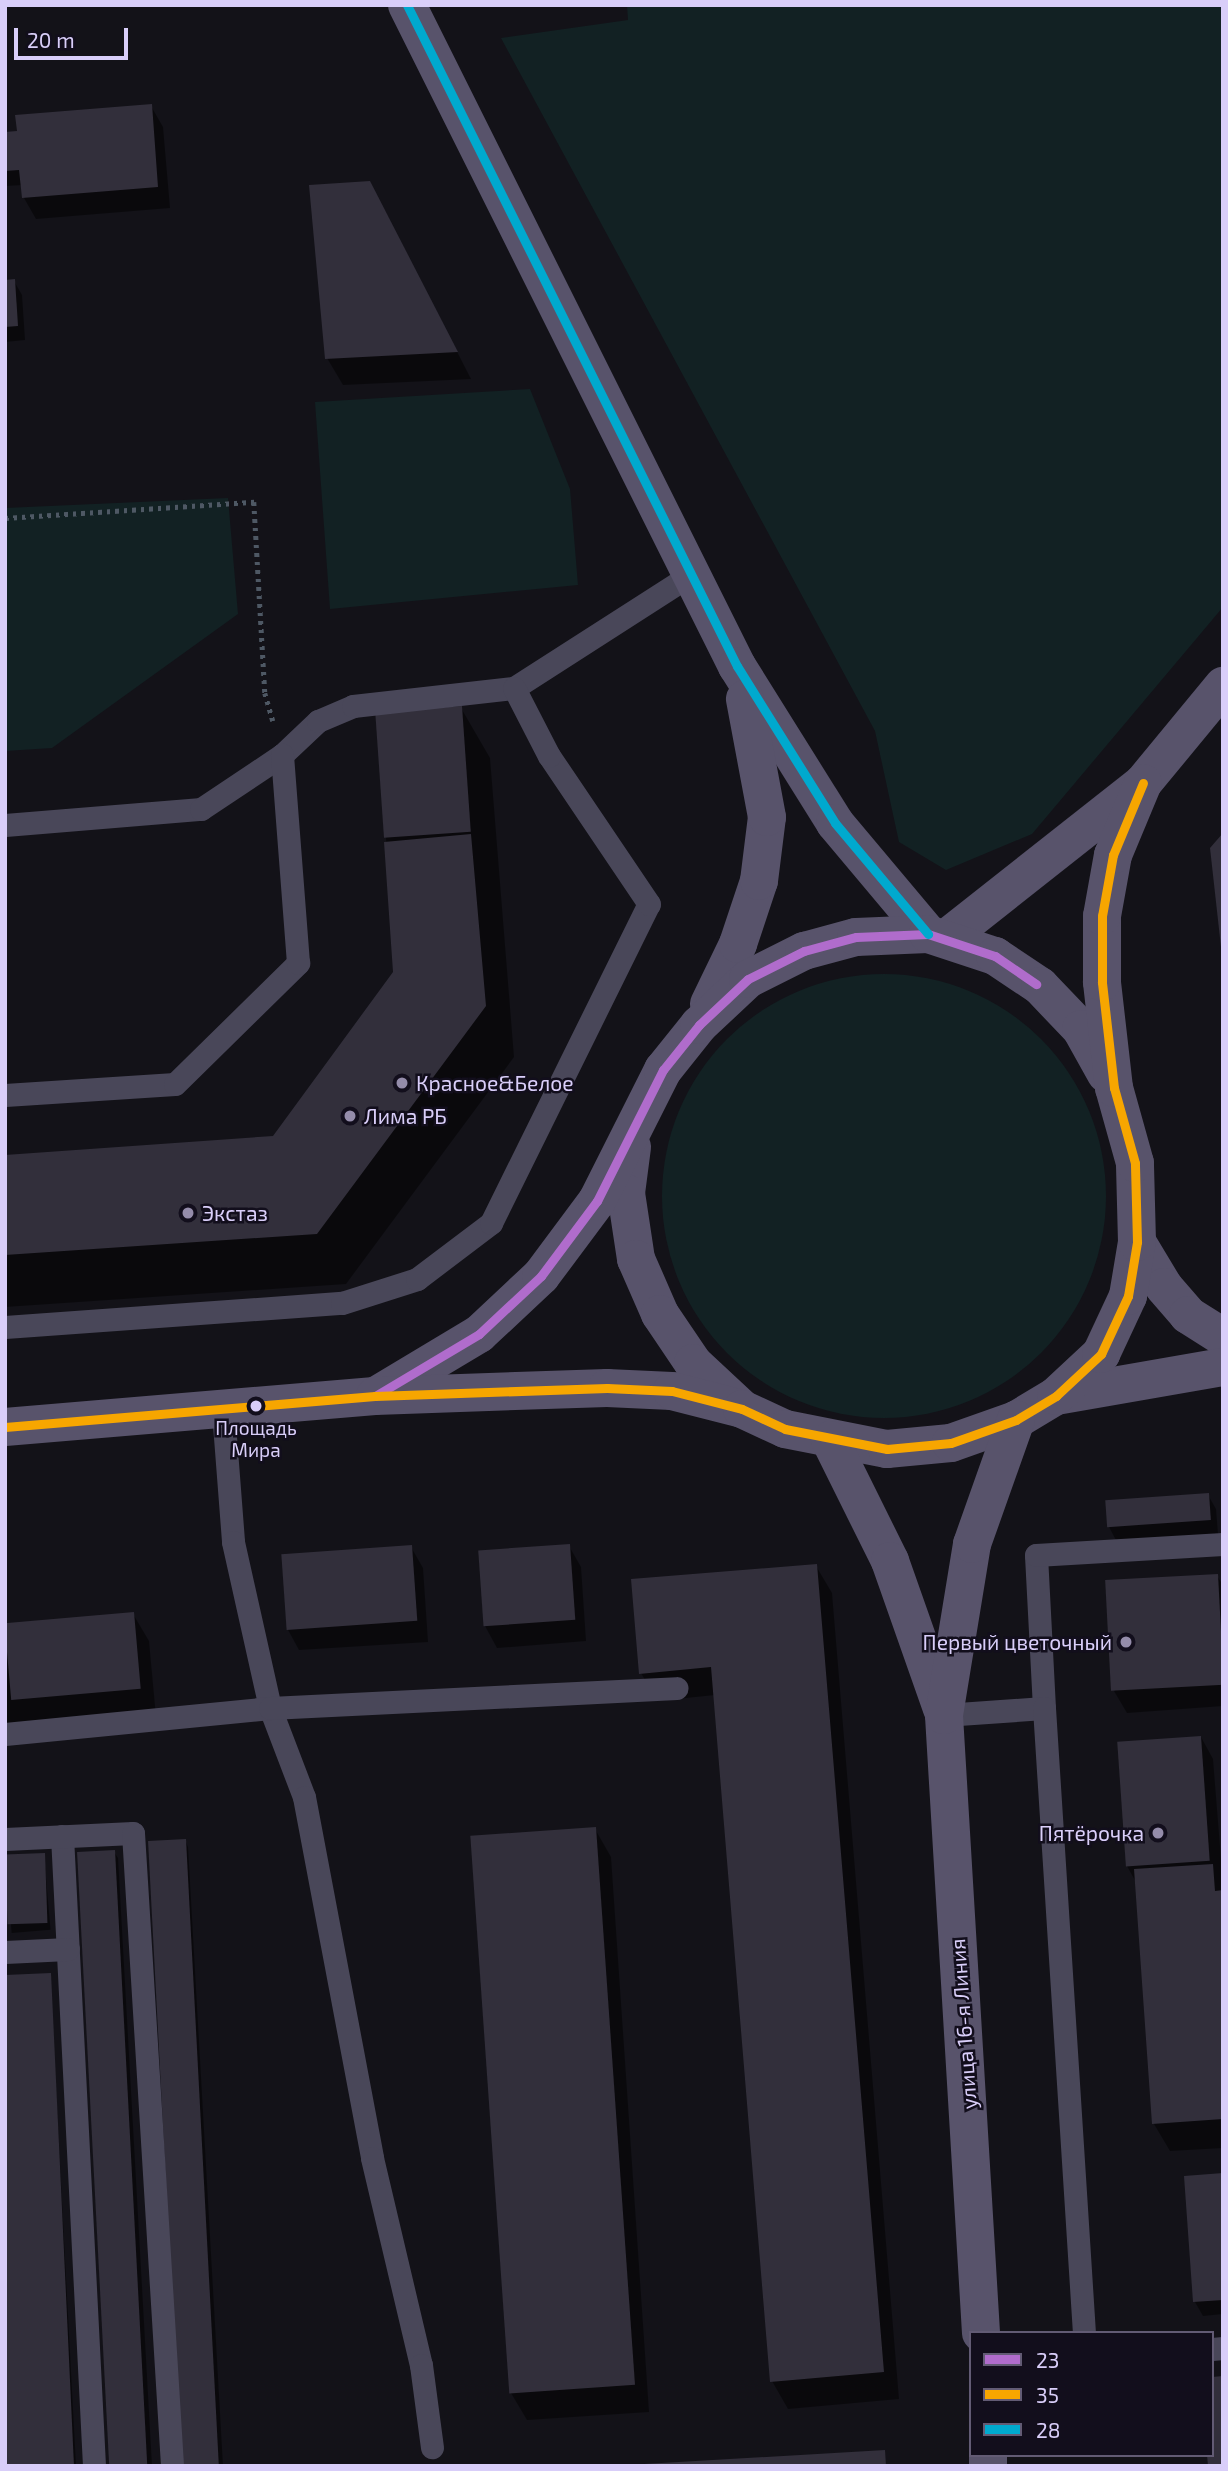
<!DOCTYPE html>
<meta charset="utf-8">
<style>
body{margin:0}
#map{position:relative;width:1228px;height:2471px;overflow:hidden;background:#131218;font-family:"Exo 2",sans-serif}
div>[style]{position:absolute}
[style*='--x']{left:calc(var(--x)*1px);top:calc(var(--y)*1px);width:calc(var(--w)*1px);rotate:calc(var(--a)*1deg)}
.green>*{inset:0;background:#122123}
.round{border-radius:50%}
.shadow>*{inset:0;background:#0007;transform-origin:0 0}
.building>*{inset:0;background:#322f3b;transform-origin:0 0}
.path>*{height:4.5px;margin-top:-2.25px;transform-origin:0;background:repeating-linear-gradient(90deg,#4e5864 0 3.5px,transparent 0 8.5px)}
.lane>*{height:23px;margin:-11.5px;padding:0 11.5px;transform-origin:11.5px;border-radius:11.5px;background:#494759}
.secondary>*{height:38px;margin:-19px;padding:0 19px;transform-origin:19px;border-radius:19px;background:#58536b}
.bus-1>*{height:9px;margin:-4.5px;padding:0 4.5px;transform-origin:4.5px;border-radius:4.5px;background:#b06ccc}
.bus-2>*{height:9px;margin:-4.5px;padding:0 4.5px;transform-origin:4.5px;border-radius:4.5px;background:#f7a600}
.bus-3>*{height:9px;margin:-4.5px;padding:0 4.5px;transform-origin:4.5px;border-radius:4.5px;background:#00a9ce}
.dots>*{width:19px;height:19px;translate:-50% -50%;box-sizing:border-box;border:4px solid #120e1c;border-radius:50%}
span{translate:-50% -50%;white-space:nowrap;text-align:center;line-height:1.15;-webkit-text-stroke:5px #120e1c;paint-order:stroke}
.bus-label{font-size:19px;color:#d9cef9}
.poi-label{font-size:21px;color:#d9cef9}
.left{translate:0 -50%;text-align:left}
.right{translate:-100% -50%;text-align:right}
.street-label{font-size:21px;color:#d9cef9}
.frame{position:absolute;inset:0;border:7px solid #d9cef9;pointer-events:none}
.legend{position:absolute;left:969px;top:2331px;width:245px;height:126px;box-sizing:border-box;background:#120e1c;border:2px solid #625b74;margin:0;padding:9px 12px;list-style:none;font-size:21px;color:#d9cef9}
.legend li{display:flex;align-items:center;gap:14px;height:35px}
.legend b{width:35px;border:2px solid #625b74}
.scale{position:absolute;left:14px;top:28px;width:114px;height:32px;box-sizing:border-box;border:4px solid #d9cef9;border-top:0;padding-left:9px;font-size:21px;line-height:24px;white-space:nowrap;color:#d9cef9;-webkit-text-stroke:5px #120e1c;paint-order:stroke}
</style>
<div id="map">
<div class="green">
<i style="clip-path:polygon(627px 5px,1223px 5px,1223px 607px,1032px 834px,946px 870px,899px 842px,875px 731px,501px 38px,628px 20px)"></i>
<i style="clip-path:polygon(530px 389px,570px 489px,578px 585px,330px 609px,315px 402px)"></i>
<i style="clip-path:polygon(228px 498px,238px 614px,52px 748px,5px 751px,5px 508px)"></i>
<i class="round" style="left:662px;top:974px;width:444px;height:444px"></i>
</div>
<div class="shadow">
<i style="clip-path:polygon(151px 106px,163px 127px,170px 208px,36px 219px,24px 198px,23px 185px,5px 186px,5px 134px)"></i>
<i style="clip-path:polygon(385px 211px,471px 379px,343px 385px,327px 358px)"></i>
<i style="clip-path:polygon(14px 281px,22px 295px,25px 340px,5px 342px,5px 282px)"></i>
<i style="clip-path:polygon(461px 708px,490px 758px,514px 1057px,346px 1284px,5px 1307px,5px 1157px,274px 1137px,395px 973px,386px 838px)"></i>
<i style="clip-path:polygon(1208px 1495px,1216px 1509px,1218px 1534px,1117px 1542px,1109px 1527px)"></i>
<i style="clip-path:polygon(569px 1546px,581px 1567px,586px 1641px,497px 1648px,485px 1626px)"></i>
<i style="clip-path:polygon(411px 1547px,423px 1568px,428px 1642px,299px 1650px,287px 1628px)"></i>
<i style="clip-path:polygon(816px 1566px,832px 1593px,899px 2399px,788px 2409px,772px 2381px,715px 1695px,657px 1701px,641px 1673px)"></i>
<i style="clip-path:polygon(1217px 1576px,1223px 1585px,1223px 1706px,1127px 1713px,1114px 1691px)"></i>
<i style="clip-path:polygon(133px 1614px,149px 1641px,156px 1717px,5px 1731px,5px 1625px)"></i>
<i style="clip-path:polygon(1201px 1737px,1213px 1759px,1223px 1884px,1223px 2148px,1170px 2151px,1154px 2124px,1137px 1884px,1127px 1866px)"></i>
<i style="clip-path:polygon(595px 1829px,611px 1857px,649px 2412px,527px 2420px,511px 2393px)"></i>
<i style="clip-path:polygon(185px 1840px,188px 1847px,223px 2466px,185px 2466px)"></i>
<i style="clip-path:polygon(114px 1852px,118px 1858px,152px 2466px,113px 2466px)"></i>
<i style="left:44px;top:1855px;width:75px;height:39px;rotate:85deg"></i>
<i style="clip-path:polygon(50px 1975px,76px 2466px,5px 2466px)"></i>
<i style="clip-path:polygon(1223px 2175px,1223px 2314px,1203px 2316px,1195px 2302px)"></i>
</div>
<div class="building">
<i style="clip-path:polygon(152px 104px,158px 187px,22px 198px,19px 170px,5px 171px,5px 132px,17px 131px,15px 115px)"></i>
<i style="clip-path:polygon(370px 181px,458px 352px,325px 359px,309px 185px)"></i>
<i style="clip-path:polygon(15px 279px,18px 326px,5px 327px,5px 280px)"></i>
<i style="left:462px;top:706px;width:126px;height:87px;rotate:86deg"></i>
<i style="clip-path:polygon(1223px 833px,1223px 947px,1221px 947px,1210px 848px)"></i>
<i style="clip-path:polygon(471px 834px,486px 1006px,317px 1234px,5px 1255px,5px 1155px,273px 1136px,393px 972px,384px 842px)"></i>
<i style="left:1209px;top:1493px;width:27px;height:104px;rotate:86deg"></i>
<i style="left:570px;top:1544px;width:76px;height:92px;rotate:86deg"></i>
<i style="left:412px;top:1545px;width:76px;height:131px;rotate:86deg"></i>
<i style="clip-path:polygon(817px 1564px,884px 2372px,770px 2382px,711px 1667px,639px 1674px,631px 1579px)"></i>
<i style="left:1218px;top:1574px;width:111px;height:113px;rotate:87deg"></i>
<i style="left:134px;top:1612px;width:77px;height:130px;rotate:85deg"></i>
<i style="left:1201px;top:1736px;width:125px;height:84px;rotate:86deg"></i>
<i style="left:596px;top:1827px;width:559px;height:126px;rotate:86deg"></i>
<i style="left:186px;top:1839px;width:628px;height:38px;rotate:87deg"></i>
<i style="left:115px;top:1850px;width:617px;height:38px;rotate:87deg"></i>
<i style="left:45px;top:1853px;width:70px;height:40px;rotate:88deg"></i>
<i style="clip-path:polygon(1213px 1864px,1215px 1891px,1223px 1890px,1223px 2119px,1152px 2124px,1134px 1869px)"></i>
<i style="clip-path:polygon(51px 1973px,74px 2466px,5px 2466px,5px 1975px)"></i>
<i style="clip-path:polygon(1223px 2173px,1223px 2300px,1193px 2302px,1184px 2176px)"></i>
<i style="clip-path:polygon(1223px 2376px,1223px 2466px,1208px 2466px,1207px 2455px,1212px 2455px,1212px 2377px)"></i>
<i style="clip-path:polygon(885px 2450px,886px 2466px,644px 2466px,644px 2464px)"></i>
</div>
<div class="path">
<i style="--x:5;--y:518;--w:250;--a:-3.7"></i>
<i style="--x:254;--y:502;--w:191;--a:86.7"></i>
<i style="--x:265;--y:693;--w:29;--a:74"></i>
</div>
<div class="lane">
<i style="--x:5;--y:825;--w:197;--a:-4.7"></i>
<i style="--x:201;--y:809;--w:97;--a:-33.7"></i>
<i style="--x:282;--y:755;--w:50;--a:-43.4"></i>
<i style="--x:318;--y:721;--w:38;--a:-23"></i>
<i style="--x:353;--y:706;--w:162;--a:-6.4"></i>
<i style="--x:514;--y:688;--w:209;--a:-32.7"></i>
<i style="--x:5;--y:1095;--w:170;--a:-3.7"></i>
<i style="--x:175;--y:1084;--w:173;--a:-44.5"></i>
<i style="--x:298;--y:963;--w:209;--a:-94.4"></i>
<i style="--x:5;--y:1327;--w:338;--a:-4.1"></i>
<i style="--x:342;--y:1303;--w:79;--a:-17.7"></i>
<i style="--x:417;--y:1279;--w:93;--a:-37.1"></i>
<i style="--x:491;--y:1223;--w:356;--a:-63.7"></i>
<i style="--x:649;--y:904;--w:179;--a:-124"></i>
<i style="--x:549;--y:756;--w:76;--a:-117.2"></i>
<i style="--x:223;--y:1411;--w:131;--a:85.6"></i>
<i style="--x:233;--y:1542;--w:170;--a:77.4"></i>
<i style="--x:270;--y:1708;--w:95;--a:69.1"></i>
<i style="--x:304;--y:1797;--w:367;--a:79.3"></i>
<i style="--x:372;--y:2158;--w:213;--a:76.7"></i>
<i style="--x:421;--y:2365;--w:83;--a:82.4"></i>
<i style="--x:1044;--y:1708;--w:153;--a:-93"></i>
<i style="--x:1036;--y:1555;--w:187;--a:-3.4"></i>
<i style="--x:944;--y:1715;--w:100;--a:-4"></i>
<i style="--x:1044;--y:1708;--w:626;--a:86.34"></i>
<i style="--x:5;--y:1734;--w:266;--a:-5.6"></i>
<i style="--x:270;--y:1708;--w:407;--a:-2.8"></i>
<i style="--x:62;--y:1836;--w:631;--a:87.09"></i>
<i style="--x:5;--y:1839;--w:128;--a:-2.7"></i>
<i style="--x:133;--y:1833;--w:634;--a:86.47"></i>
<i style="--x:5;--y:1952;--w:63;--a:-2.7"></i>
<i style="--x:1212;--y:2349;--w:11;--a:-5"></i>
</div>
<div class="secondary">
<i style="--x:407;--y:5;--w:739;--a:63.47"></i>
<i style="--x:737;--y:666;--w:185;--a:58"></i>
<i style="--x:835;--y:823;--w:145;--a:50"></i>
<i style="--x:948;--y:937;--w:248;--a:-38.3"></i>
<i style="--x:1143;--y:783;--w:126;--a:-50.5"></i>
<i style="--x:709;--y:1004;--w:67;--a:-64.2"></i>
<i style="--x:738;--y:944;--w:66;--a:-71.6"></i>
<i style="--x:759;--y:881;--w:64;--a:-82.9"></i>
<i style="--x:767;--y:817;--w:120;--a:-100.6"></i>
<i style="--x:632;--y:1147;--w:46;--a:97.4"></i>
<i style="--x:626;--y:1193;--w:67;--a:81.4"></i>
<i style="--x:636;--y:1259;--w:60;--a:66.4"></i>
<i style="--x:660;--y:1314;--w:59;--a:56"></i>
<i style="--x:693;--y:1363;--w:64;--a:43.1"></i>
<i style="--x:1137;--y:1242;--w:52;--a:59"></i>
<i style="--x:1164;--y:1287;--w:37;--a:49"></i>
<i style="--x:1188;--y:1315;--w:41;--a:32.2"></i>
<i style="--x:377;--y:1395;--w:119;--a:-30.9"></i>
<i style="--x:479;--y:1334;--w:85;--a:-43.1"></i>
<i style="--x:541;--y:1276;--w:94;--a:-53.3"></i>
<i style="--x:597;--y:1201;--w:147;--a:-63.3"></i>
<i style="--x:663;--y:1070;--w:58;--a:-51.3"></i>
<i style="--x:699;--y:1025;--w:67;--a:-43.2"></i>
<i style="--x:748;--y:979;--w:63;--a:-26.6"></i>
<i style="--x:804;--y:951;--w:54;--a:-15.1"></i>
<i style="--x:856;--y:937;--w:72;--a:-2.4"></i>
<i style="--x:928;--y:934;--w:71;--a:18.2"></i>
<i style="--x:995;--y:956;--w:54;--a:33.7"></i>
<i style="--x:1040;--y:986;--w:59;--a:46.4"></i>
<i style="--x:1081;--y:1029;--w:51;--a:60.9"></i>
<i style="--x:1056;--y:1396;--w:169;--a:-9.9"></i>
<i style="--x:5;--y:1427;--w:371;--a:-4.8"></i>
<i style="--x:375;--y:1396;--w:232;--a:-2"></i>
<i style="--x:607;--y:1388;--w:65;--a:2.6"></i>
<i style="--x:672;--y:1391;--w:72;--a:14.4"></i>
<i style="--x:742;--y:1409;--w:47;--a:24.9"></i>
<i style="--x:785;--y:1429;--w:104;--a:11.1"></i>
<i style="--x:887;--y:1449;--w:64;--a:-5.4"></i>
<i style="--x:951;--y:1443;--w:69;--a:-19.5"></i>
<i style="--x:1016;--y:1420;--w:47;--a:-31"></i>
<i style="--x:1056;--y:1396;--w:62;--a:-43"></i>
<i style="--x:1101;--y:1354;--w:64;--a:-65"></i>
<i style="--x:1128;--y:1296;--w:55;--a:-80.5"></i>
<i style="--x:1137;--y:1242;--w:79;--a:-91.5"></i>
<i style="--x:1135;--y:1163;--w:78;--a:-105.6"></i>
<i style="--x:1114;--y:1088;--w:107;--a:-96.5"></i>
<i style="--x:1102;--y:982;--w:66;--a:-90"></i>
<i style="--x:1102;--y:916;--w:62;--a:-79.8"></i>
<i style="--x:1113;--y:855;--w:78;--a:-67.4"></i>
<i style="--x:830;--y:1440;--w:135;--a:63.6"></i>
<i style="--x:890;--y:1561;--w:157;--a:70.6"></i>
<i style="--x:981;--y:2333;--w:619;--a:-93.43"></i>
<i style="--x:944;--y:1715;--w:173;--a:-80.7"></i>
<i style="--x:972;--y:1544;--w:132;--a:-70.5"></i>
<i style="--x:988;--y:2455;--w:11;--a:90"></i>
</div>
<div class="bus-1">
<i style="--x:375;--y:1396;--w:121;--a:-30.8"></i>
<i style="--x:479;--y:1334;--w:85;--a:-43.1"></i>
<i style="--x:541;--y:1276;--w:94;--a:-53.3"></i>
<i style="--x:597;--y:1201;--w:147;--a:-63.3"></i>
<i style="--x:663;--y:1070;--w:58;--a:-51.3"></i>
<i style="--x:699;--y:1025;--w:67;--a:-43.2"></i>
<i style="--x:748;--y:979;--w:63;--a:-26.6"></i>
<i style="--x:804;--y:951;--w:54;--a:-15.1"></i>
<i style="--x:856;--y:937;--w:72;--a:-2.4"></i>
<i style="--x:928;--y:934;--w:71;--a:18.2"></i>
<i style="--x:995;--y:956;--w:50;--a:34.3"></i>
</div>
<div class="bus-2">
<i style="--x:5;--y:1427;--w:371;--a:-4.8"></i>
<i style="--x:375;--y:1396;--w:232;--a:-2"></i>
<i style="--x:607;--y:1388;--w:65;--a:2.6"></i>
<i style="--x:672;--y:1391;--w:72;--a:14.4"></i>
<i style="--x:742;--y:1409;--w:47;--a:24.9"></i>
<i style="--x:785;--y:1429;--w:104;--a:11.1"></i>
<i style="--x:887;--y:1449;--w:64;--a:-5.4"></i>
<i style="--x:951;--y:1443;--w:69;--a:-19.5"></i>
<i style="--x:1016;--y:1420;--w:47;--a:-31"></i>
<i style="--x:1056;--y:1396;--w:62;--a:-43"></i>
<i style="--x:1101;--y:1354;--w:64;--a:-65"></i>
<i style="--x:1128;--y:1296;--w:55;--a:-80.5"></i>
<i style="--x:1137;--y:1242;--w:79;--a:-91.5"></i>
<i style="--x:1135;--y:1163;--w:78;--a:-105.6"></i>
<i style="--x:1114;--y:1088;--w:107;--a:-96.5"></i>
<i style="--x:1102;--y:982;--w:66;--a:-90"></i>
<i style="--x:1102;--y:916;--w:62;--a:-79.8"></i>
<i style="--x:1113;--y:855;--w:78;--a:-67.4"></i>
</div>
<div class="bus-3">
<i style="--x:407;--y:5;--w:739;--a:63.47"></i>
<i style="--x:737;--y:666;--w:185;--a:58"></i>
<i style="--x:835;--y:823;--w:145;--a:50"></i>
</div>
<div class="dots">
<i style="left:402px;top:1083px;background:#948caa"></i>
<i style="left:350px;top:1116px;background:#948caa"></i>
<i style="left:188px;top:1213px;background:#948caa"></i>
<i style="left:256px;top:1406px;background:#d9cef9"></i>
<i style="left:1126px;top:1642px;background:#948caa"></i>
<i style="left:1158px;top:1833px;background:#948caa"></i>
</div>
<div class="bus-label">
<span style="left:256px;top:1439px">Площадь<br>Мира</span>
</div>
<div class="poi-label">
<span class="left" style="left:416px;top:1083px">Красное&amp;Белое</span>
<span class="left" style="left:364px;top:1116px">Лима РБ</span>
<span class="left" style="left:202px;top:1213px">Экстаз</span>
<span class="right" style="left:1112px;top:1642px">Первый цветочный</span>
<span class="right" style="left:1144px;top:1833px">Пятёрочка</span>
</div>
<div class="street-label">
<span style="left:963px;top:2024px;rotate:-94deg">улица 16-я Линия</span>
</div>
<div class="frame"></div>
<ul class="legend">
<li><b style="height:9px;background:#b06ccc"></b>23</li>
<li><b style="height:9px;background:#f7a600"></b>35</li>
<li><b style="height:9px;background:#00a9ce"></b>28</li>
</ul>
<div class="scale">20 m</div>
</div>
